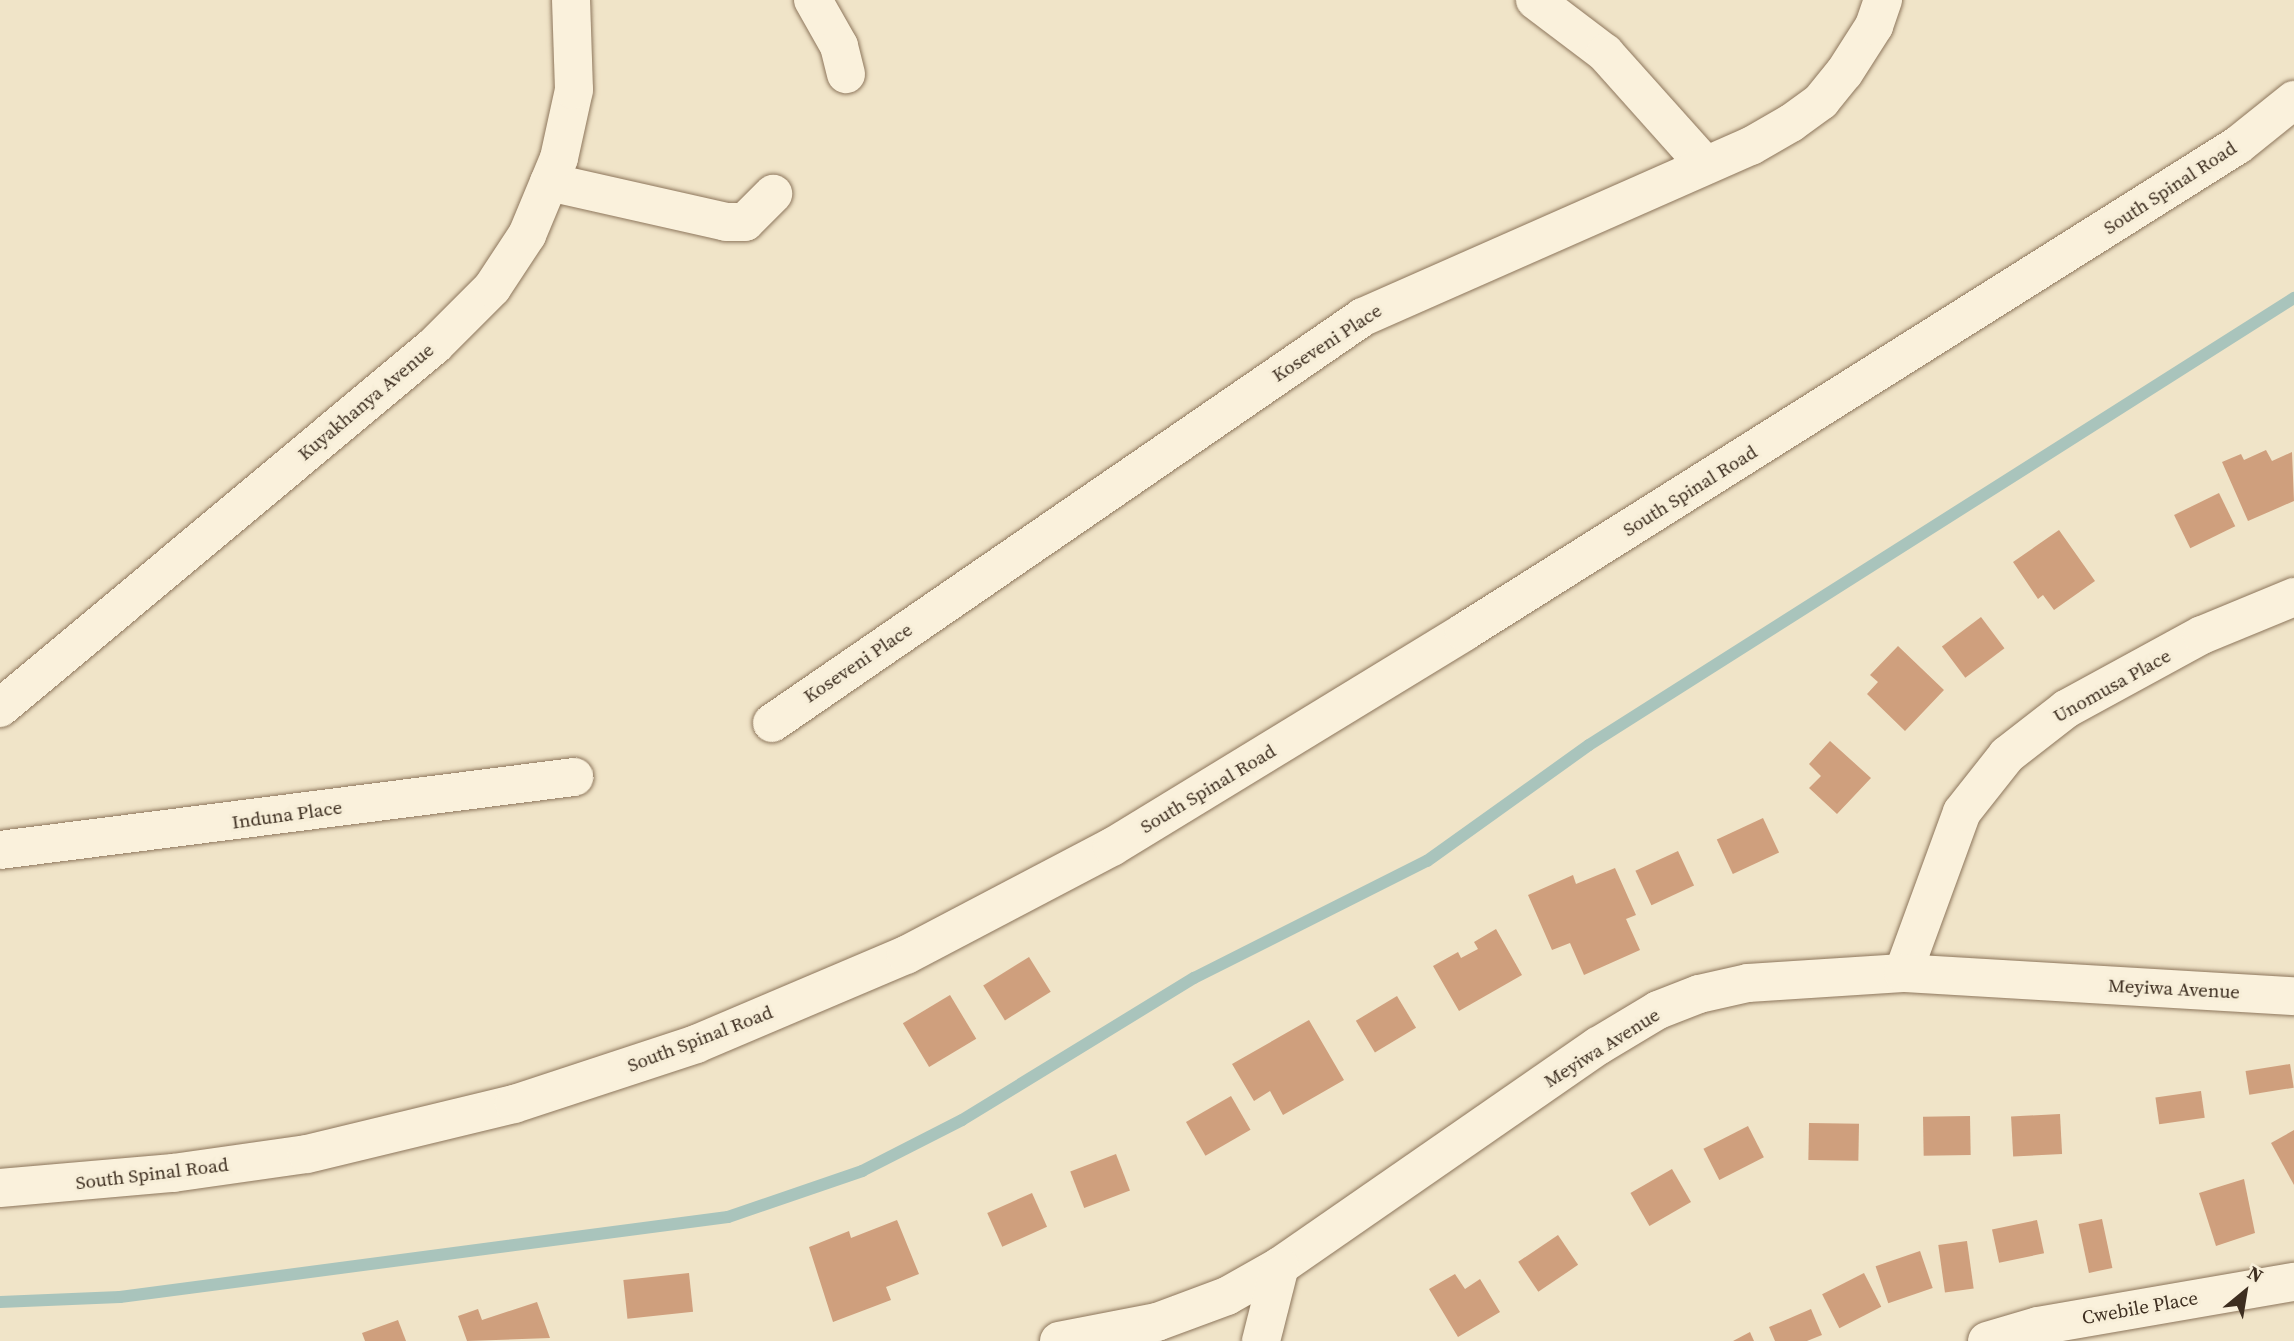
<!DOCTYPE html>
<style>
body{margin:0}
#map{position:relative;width:2294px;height:1341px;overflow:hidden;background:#f0e4c8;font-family:"Source Serif 4",serif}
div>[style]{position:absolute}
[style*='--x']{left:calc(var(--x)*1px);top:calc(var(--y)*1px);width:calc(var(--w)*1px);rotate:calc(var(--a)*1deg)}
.stream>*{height:12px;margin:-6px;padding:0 6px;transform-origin:6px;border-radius:6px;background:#a9c4bc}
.building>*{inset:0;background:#cf9f7d;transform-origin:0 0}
.roads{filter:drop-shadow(0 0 2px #8d765c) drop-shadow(0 0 2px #8d765c)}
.minor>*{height:38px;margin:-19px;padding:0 19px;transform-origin:19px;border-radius:19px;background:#faf1dc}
span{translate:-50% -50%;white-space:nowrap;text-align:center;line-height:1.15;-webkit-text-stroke:6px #f7eed8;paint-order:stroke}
.street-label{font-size:19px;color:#3d2e20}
.north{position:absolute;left:2210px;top:1257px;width:70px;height:70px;-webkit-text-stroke:5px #f7eed8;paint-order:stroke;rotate:30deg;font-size:19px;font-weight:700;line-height:28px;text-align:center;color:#3d2e20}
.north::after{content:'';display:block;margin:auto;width:24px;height:32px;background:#3d2e20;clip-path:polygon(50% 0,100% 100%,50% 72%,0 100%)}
</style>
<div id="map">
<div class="stream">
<i style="--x:0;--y:1302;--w:120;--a:-2.4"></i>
<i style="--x:120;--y:1297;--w:613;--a:-7.5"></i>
<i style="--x:728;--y:1217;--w:142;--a:-18.9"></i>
<i style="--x:862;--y:1171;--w:112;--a:-27"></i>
<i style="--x:962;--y:1120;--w:272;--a:-31.5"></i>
<i style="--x:1194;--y:978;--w:261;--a:-26.7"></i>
<i style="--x:1427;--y:861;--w:199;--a:-35.6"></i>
<i style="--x:1589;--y:745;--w:835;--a:-32.38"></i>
</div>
<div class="building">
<i style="clip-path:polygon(2266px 450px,2272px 461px,2292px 452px,2294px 501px,2248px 521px,2222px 462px,2241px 454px,2244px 460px)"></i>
<i style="left:2219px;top:493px;width:37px;height:50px;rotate:64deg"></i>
<i style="clip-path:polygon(2059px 530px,2095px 581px,2054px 610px,2043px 595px,2038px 599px,2013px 562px)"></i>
<i style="left:1981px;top:617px;width:39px;height:49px;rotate:53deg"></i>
<i style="clip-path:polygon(1898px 646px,1944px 690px,1905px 731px,1867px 694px,1878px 682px,1870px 675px)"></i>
<i style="clip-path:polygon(1830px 741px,1871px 778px,1837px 814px,1809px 788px,1821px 776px,1809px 764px)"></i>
<i style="left:1763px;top:818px;width:38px;height:51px;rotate:65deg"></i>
<i style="left:1678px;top:851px;width:38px;height:47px;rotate:65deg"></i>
<i style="clip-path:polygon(1615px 868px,1636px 915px,1626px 919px,1640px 950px,1584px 975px,1570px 943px,1552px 950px,1528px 895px,1573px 875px,1576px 884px)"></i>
<i style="clip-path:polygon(1496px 929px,1522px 975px,1459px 1011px,1433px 966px,1458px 952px,1461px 958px,1478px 949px,1474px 942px)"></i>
<i style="left:1029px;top:957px;width:41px;height:54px;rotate:58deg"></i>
<i style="left:950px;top:995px;width:51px;height:55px;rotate:59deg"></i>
<i style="left:1397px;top:996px;width:37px;height:48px;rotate:59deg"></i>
<i style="clip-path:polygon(1309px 1020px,1344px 1080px,1283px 1115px,1270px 1091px,1254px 1101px,1232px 1064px)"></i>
<i style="left:2290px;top:1064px;width:24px;height:45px;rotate:81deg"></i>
<i style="left:2201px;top:1091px;width:27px;height:46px;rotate:82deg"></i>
<i style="left:1231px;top:1096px;width:39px;height:52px;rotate:60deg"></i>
<i style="left:2060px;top:1114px;width:40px;height:49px;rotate:87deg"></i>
<i style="left:1970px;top:1116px;width:39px;height:47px;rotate:89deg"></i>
<i style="left:1809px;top:1123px;width:50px;height:37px;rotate:1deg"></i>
<i style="left:1748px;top:1126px;width:35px;height:50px;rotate:63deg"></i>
<i style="clip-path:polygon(2294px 1130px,2294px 1185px,2271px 1143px)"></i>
<i style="left:1116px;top:1154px;width:39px;height:49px;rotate:69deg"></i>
<i style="left:1672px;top:1169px;width:38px;height:48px;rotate:60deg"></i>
<i style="clip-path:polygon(2244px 1179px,2255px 1233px,2216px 1246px,2199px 1193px)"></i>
<i style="left:1032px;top:1193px;width:37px;height:49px;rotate:66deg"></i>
<i style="left:2102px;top:1219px;width:50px;height:24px;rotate:78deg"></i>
<i style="clip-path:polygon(897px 1220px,919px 1274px,886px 1287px,891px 1300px,833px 1322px,809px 1247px,849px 1231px,851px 1238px)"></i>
<i style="left:2037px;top:1220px;width:34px;height:46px;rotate:78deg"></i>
<i style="left:1558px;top:1235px;width:36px;height:48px;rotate:56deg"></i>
<i style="left:1967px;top:1241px;width:48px;height:29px;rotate:82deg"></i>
<i style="left:1920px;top:1251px;width:39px;height:47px;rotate:71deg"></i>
<i style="left:689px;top:1273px;width:39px;height:66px;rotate:84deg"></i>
<i style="left:1864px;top:1273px;width:38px;height:47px;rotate:63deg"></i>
<i style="clip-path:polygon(1455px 1274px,1465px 1289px,1480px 1279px,1500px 1312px,1458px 1337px,1429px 1289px)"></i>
<i style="clip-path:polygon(537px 1302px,550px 1338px,467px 1341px,458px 1316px,478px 1309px,482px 1320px)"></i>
<i style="clip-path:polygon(1811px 1309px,1822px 1335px,1807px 1341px,1775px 1341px,1769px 1327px)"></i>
<i style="clip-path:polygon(398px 1320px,406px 1341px,365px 1341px,362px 1333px)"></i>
<i style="clip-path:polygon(1750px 1332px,1754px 1341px,1733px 1341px)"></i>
</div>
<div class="roads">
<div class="minor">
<i style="--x:813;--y:0;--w:53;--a:60.5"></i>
<i style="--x:839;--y:46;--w:29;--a:76"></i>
<i style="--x:1535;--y:0;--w:88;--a:37.1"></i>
<i style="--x:1605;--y:53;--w:150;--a:48.2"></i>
<i style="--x:549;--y:182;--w:181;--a:12.7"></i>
<i style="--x:726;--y:222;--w:19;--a:0"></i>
<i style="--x:745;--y:222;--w:40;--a:-45"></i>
<i style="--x:0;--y:708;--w:567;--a:-39.84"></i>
<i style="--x:435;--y:345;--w:81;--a:-45"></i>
<i style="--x:492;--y:288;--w:64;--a:-56.6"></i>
<i style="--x:527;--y:235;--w:83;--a:-67.4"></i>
<i style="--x:559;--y:158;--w:70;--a:-77.6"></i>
<i style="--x:574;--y:90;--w:90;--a:-91.9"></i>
<i style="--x:772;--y:723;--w:717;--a:-34.49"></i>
<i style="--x:1363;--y:317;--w:424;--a:-23.8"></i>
<i style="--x:1751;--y:146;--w:46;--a:-29.9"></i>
<i style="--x:1791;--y:123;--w:37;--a:-36"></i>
<i style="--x:1821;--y:101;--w:36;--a:-51"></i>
<i style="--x:1844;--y:73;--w:56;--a:-57.4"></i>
<i style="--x:1874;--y:26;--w:28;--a:-71"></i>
<i style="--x:0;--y:850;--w:579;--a:-7.25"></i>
<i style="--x:1903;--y:973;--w:171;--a:-69.9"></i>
<i style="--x:1962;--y:812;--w:73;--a:-51.7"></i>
<i style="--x:2007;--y:755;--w:75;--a:-37.9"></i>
<i style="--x:2066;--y:709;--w:155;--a:-28.6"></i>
<i style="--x:2202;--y:635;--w:100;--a:-22.4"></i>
<i style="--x:0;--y:1188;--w:174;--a:-5"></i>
<i style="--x:173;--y:1173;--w:135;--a:-8.1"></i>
<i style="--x:307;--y:1154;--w:213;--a:-13.6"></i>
<i style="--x:514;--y:1104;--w:192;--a:-18.2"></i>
<i style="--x:696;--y:1044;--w:228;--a:-23"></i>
<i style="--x:906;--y:955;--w:233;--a:-27.7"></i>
<i style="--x:1112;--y:847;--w:412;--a:-31.4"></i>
<i style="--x:1464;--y:632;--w:914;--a:-32.18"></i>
<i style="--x:2238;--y:145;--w:72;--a:-38.8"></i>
<i style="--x:1059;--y:1341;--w:100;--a:-11"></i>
<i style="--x:1157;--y:1322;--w:75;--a:-20.4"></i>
<i style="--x:1227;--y:1296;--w:61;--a:-29.5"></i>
<i style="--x:1280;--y:1266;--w:387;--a:-34.7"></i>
<i style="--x:1598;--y:1046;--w:70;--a:-31"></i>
<i style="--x:1658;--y:1010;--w:44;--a:-21.3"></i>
<i style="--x:1699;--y:994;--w:50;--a:-12.7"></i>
<i style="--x:1748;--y:983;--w:155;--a:-3.7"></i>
<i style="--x:1903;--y:973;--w:392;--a:3.4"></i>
<i style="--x:1261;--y:1341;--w:77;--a:-75.8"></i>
<i style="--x:1987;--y:1341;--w:53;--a:-16.4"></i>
<i style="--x:2038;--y:1326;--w:260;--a:-9.8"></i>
</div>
</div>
<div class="street-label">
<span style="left:2170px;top:188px;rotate:-33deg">South Spinal Road</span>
<span style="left:1327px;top:343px;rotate:-33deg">Koseveni Place</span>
<span style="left:366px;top:402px;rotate:-40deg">Kuyakhanya Avenue</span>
<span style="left:1690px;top:491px;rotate:-32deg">South Spinal Road</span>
<span style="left:858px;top:663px;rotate:-34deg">Koseveni Place</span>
<span style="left:2112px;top:686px;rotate:-29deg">Unomusa Place</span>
<span style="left:1208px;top:789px;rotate:-31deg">South Spinal Road</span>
<span style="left:287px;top:815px;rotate:-8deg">Induna Place</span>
<span style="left:2174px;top:989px;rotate:3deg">Meyiwa Avenue</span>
<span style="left:700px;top:1039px;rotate:-21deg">South Spinal Road</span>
<span style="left:1602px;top:1048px;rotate:-32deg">Meyiwa Avenue</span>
<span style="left:152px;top:1174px;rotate:-7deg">South Spinal Road</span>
<span style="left:2140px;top:1308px;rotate:-10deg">Cwebile Place</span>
</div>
<div class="north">N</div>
</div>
